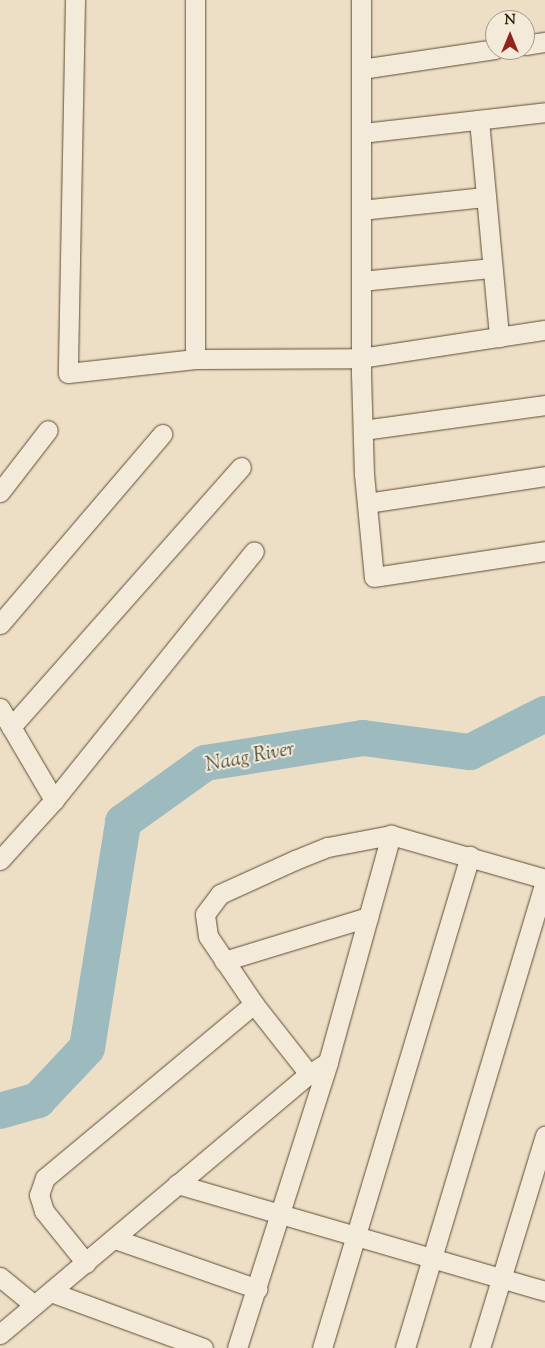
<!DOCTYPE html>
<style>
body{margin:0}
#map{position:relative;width:545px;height:1348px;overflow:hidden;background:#eddec6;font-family:"Sorts Mill Goudy",serif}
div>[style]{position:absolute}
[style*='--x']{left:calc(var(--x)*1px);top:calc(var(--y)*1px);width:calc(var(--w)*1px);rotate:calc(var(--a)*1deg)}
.river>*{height:36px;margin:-18px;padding:0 18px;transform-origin:18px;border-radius:18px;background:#9dbabe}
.roads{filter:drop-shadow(0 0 1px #604d32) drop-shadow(0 0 1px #604d32)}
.street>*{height:19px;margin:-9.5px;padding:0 9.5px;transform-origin:9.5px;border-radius:9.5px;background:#f3eada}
span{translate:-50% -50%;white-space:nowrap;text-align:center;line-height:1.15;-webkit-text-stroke:4px #f3eada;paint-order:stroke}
.water-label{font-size:20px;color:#514c3a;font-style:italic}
.north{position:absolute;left:485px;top:10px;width:50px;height:50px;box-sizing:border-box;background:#f3eada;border:1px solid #a59883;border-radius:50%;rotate:0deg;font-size:14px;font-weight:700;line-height:20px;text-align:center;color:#311d01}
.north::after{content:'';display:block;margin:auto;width:18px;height:22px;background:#8f2418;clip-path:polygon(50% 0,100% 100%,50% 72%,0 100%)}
</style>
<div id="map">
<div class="river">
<i style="--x:0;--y:1111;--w:40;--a:-16"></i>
<i style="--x:38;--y:1100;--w:71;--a:-46.7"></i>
<i style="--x:87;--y:1048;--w:229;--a:-80.9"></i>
<i style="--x:123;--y:822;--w:101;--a:-35.7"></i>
<i style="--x:205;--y:763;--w:160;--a:-9"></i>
<i style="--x:363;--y:738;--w:108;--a:7.5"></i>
<i style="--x:470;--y:752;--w:84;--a:-26.9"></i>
</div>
<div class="roads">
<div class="street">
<i style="--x:75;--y:0;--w:373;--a:91.1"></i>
<i style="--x:68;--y:373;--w:128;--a:-6.3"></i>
<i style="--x:195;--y:359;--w:166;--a:-0.3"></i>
<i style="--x:361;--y:358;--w:186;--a:-8.7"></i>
<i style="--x:195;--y:0;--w:359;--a:90"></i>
<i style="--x:361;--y:0;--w:374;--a:90"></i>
<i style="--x:361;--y:374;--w:100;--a:88.3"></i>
<i style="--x:364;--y:474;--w:103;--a:84.5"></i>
<i style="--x:374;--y:577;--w:173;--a:-8.6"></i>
<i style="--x:525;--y:45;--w:20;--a:-9"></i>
<i style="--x:361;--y:69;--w:135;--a:-8.5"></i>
<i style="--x:479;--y:120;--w:218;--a:84.7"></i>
<i style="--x:362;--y:133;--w:184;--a:-6.5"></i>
<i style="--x:361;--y:210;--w:124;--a:-6"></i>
<i style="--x:361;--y:281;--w:132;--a:-5.7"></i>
<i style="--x:363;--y:430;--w:184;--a:-7.8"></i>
<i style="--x:0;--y:492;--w:78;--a:-52.3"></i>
<i style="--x:367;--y:503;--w:180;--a:-8.6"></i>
<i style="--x:0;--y:624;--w:250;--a:-49.5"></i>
<i style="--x:0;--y:708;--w:107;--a:59.6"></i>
<i style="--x:11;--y:727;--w:347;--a:-48.5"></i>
<i style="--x:0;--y:860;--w:81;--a:-48"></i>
<i style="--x:54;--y:800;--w:319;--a:-51.2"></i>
<i style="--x:224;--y:961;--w:151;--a:-17"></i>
<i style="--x:309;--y:1074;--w:89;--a:-128.2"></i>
<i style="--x:254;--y:1004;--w:82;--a:-124.1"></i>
<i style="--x:208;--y:936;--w:22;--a:-98"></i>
<i style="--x:205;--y:914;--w:25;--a:-53"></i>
<i style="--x:220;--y:894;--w:82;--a:-24.4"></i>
<i style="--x:295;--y:860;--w:35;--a:-22"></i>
<i style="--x:328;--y:847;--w:64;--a:-10.8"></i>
<i style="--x:177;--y:1184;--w:383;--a:16.2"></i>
<i style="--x:115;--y:1239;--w:151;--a:19.3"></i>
<i style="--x:86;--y:1263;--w:67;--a:-128.9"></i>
<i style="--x:44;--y:1211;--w:17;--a:-107"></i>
<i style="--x:39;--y:1195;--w:18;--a:-71"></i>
<i style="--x:45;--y:1178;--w:272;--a:-39.8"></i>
<i style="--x:0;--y:1277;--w:43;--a:39.3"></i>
<i style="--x:51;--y:1292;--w:162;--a:20.2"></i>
<i style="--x:0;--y:1334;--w:404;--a:-40.1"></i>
<i style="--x:309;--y:1074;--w:22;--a:-32"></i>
<i style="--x:237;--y:1348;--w:300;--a:-72.3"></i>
<i style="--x:328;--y:1062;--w:236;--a:-74.5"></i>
<i style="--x:391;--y:835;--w:160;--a:15.9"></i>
<i style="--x:322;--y:1348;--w:514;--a:-73.26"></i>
<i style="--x:405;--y:1348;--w:487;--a:-73.3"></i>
<i style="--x:480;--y:1348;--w:222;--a:-73"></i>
</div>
</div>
<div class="water-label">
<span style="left:250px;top:758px;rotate:-11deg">Naag River</span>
</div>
<div class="north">N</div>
</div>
